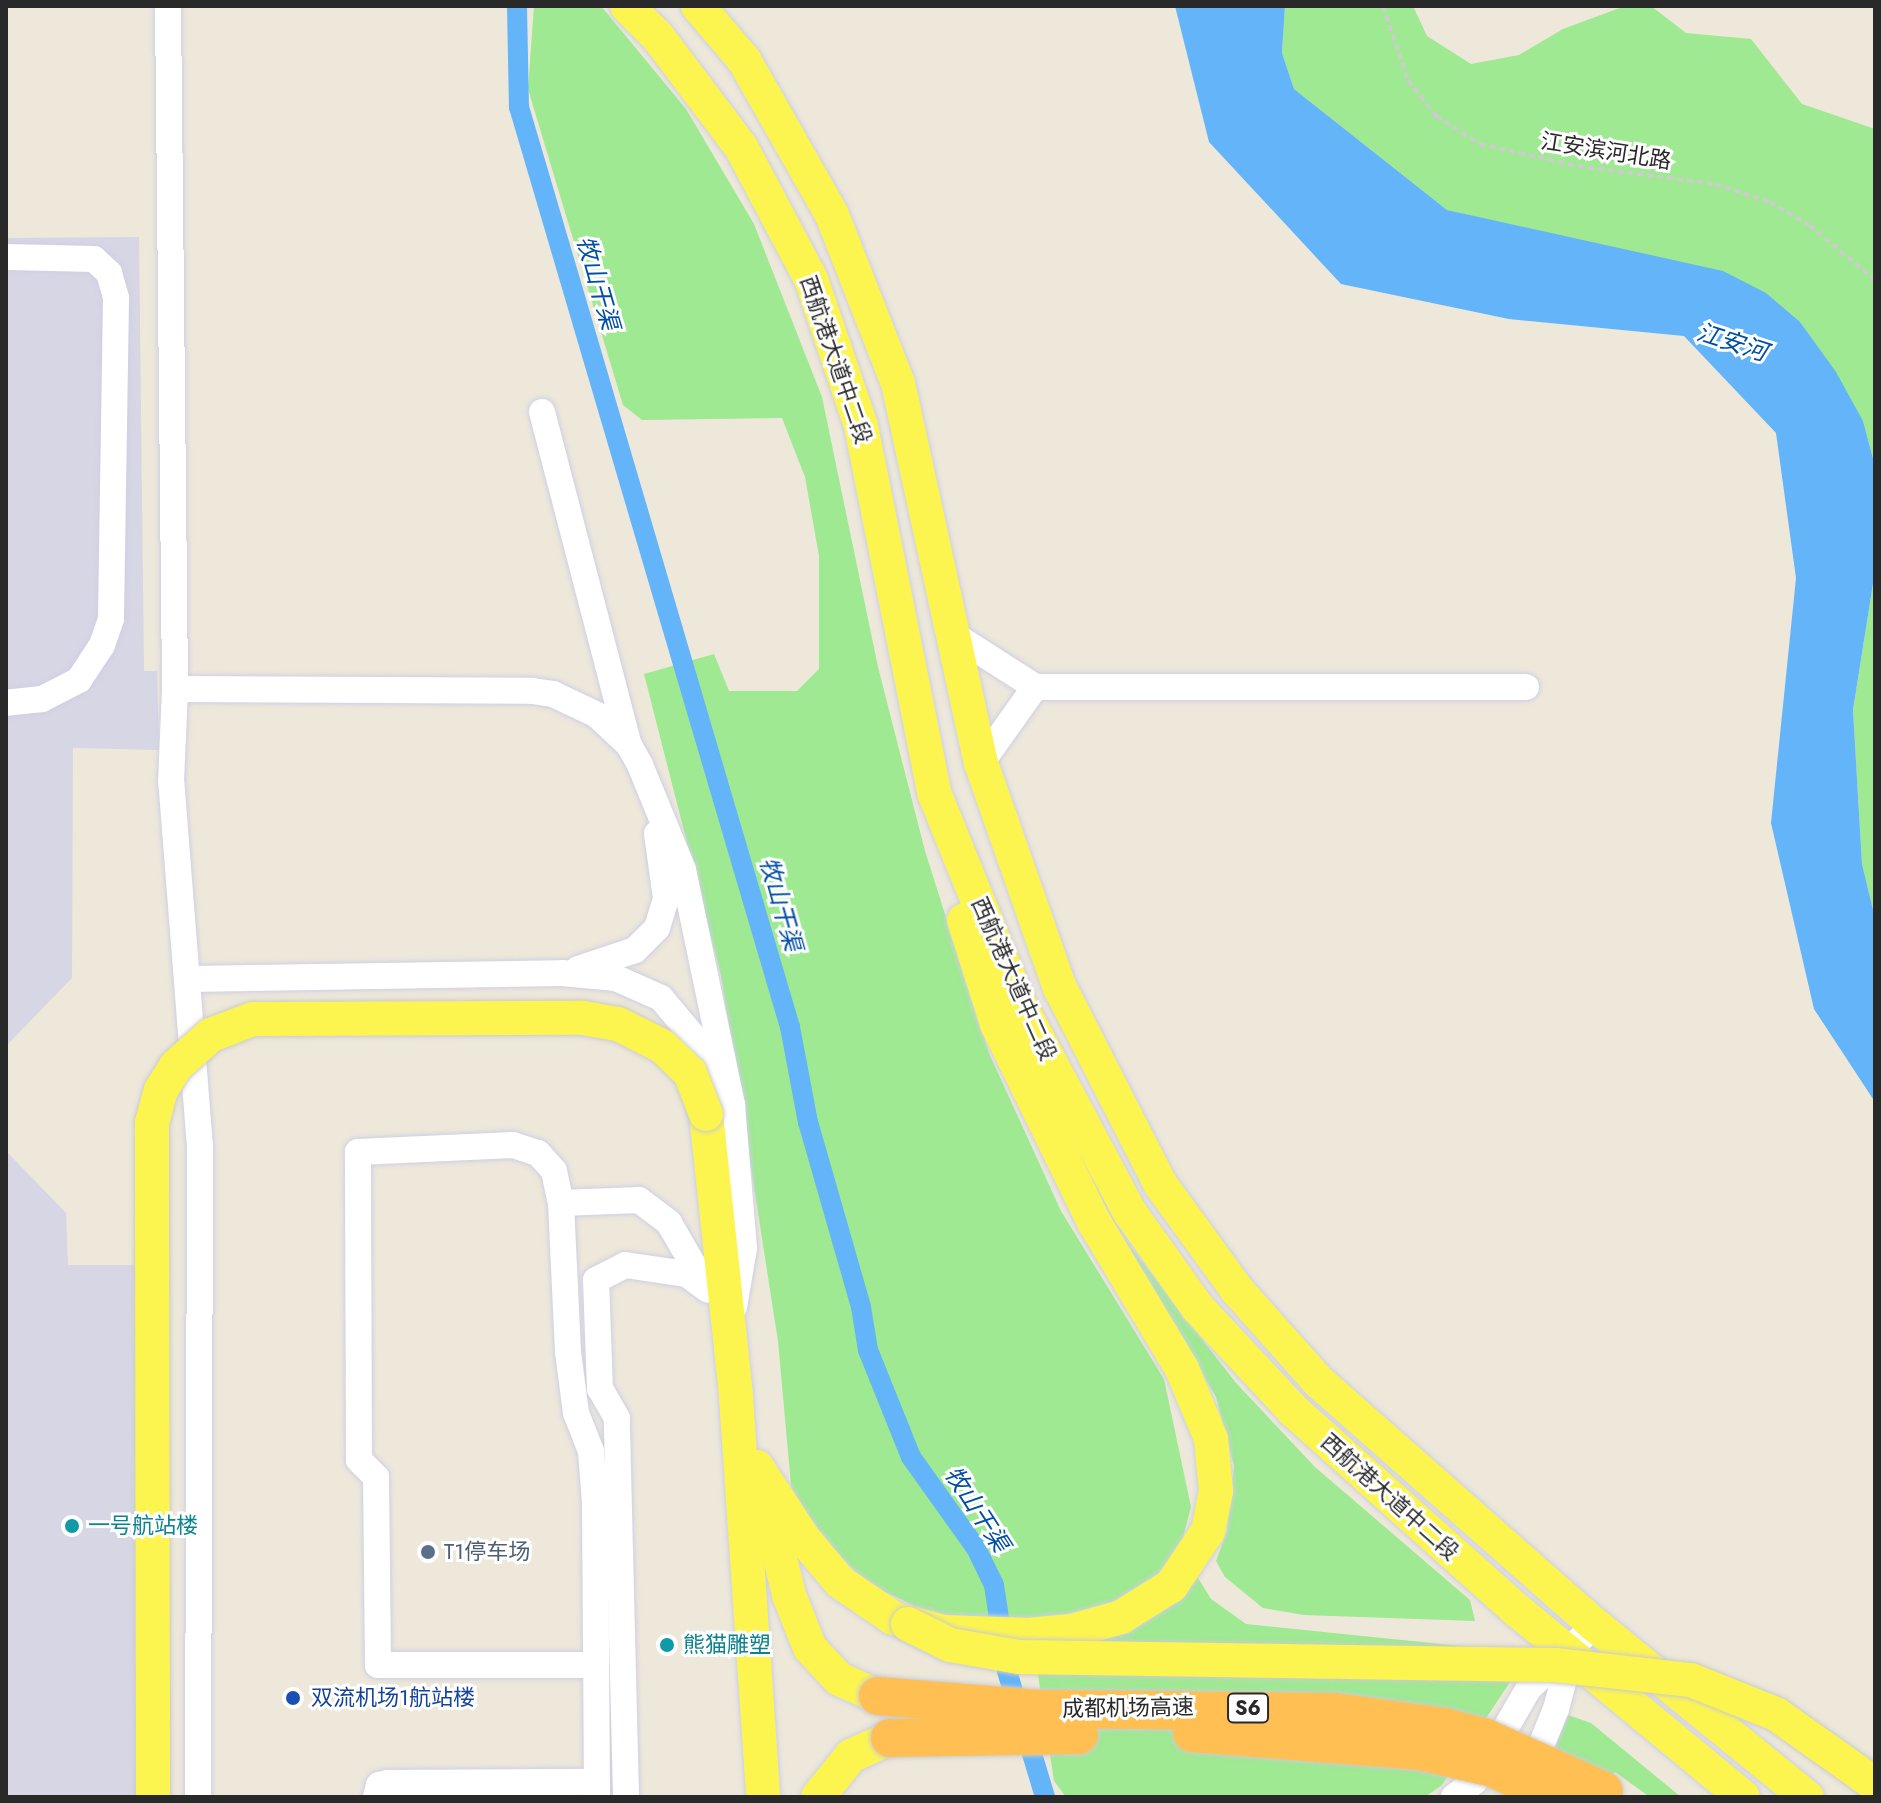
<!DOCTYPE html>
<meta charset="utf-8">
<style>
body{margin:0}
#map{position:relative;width:1881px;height:1803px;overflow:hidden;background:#ede8da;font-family:Jost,"Noto Sans SC",sans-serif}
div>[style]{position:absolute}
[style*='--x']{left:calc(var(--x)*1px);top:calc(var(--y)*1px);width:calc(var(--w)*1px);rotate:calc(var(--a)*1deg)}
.airport>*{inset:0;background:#d6d6e5}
.green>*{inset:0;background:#9ee991}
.water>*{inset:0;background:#63b4f8}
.canal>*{height:20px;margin:-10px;padding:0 10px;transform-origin:10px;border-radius:10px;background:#63b4f8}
.path>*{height:4px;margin-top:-2px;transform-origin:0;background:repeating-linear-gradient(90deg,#ccc 0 6px,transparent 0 10px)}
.roads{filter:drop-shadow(0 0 2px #cfcfe4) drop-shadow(0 0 2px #cfcfe4)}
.minor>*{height:26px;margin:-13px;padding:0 13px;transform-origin:13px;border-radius:13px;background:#fff}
.major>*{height:34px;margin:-17px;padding:0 17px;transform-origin:17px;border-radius:17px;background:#fcf550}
.bridges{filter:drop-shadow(0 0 2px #ccc) drop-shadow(0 0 2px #ccc)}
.major-bridge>*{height:34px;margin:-17px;padding:0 17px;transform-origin:17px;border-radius:17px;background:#fcf550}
.highway-bridge>*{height:38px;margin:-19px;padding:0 19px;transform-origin:19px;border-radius:19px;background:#ffbf53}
.dots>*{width:22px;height:22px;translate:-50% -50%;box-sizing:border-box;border:4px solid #fff;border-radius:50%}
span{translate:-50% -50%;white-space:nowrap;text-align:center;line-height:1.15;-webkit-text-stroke:6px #fff;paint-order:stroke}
.shield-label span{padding:2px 6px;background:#fff;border:2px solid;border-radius:6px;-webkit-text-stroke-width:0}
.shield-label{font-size:20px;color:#292929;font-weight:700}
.street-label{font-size:22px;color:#292929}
.culture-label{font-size:22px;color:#0d838f}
.left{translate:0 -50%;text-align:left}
.service-label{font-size:22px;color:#4e5e75}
.transit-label{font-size:22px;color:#164399}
.water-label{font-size:24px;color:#024da5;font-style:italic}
.frame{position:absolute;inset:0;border:8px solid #292929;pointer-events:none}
</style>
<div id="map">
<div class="airport">
<i style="clip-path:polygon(139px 237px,144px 671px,157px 671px,159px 750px,73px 748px,72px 978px,6px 1046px,6px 238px)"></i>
<i style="clip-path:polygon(6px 1151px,66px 1213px,68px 1265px,137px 1265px,137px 1797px,6px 1797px)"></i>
</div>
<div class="green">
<i style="clip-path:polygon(534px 6px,601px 6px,686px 109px,754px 224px,822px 397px,878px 667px,925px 851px,989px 1053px,1061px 1211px,1164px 1379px,1191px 1507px,1180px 1549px,1211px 1599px,1246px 1624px,1480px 1648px,1510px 1682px,1442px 1785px,1425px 1797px,1066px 1797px,1054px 1781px,1031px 1628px,949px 1622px,868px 1584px,824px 1540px,792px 1496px,778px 1341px,721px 976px,644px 674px,714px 654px,729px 691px,797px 691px,819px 669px,819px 556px,805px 477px,782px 418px,642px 420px,623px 405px,528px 89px)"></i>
<i style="clip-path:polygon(1285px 6px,1413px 6px,1427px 36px,1471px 64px,1519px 55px,1563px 29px,1625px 6px,1651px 6px,1686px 33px,1751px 39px,1802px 104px,1875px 129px,1875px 466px,1863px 421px,1800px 322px,1576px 241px,1447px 210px,1294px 89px,1282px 53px)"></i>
<i style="clip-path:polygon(1875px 571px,1875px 918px,1862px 864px,1853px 710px)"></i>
<i style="clip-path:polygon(1107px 1216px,1236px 1383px,1315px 1467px,1470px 1600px,1475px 1621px,1304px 1615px,1263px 1608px,1225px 1577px,1216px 1561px,1227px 1531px,1234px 1466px,1216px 1397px)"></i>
<i style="clip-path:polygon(1568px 1715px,1591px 1723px,1681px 1797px,1650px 1797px,1615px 1772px,1594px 1797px,1535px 1797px)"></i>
</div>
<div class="water">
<i style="clip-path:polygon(1175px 6px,1285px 6px,1282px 53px,1294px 89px,1447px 210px,1723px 271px,1766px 293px,1800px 322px,1836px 372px,1863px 421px,1875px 466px,1875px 571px,1853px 710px,1862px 864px,1875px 918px,1875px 1102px,1814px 1009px,1771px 823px,1796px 578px,1776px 433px,1684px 336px,1509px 319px,1341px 284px,1209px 142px)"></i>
</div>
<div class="canal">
<i style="--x:517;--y:6;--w:101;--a:88.9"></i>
<i style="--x:519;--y:107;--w:959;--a:73.59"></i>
<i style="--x:790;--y:1027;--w:97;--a:79.3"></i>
<i style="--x:808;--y:1122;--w:192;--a:74"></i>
<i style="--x:861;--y:1307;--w:44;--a:80.8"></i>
<i style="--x:868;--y:1350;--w:115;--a:68.1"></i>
<i style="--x:911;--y:1457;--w:112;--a:54.5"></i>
<i style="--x:976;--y:1548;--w:41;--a:64.1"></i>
<i style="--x:994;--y:1585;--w:87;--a:81.4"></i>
<i style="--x:1007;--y:1671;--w:132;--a:73.2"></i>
</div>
<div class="path">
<i style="--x:1383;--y:6;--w:78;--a:71.3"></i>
<i style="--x:1408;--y:80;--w:46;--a:52.1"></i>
<i style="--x:1436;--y:116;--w:52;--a:32.5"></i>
<i style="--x:1480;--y:144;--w:100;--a:12.7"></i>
<i style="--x:1578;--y:166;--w:138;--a:7.5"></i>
<i style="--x:1715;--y:184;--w:58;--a:18.1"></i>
<i style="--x:1770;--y:202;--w:45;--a:30.5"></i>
<i style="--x:1809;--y:225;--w:86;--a:39.8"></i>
</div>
<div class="roads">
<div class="minor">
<i style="--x:168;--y:6;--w:683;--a:89.41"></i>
<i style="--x:6;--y:257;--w:88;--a:1.3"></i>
<i style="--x:94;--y:259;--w:21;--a:43"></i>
<i style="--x:109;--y:273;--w:26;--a:74"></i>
<i style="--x:116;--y:298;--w:321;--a:90.9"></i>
<i style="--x:111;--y:619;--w:28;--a:109"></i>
<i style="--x:102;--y:645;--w:42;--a:123.3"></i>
<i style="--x:79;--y:680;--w:42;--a:152.8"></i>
<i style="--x:42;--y:699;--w:36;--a:174"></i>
<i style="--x:542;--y:412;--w:344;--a:75.4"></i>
<i style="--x:951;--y:633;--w:100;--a:32.7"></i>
<i style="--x:1035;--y:687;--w:491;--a:0"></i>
<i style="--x:981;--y:763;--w:93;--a:-54.6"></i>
<i style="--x:578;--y:969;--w:60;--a:-18.4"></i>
<i style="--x:635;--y:950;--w:31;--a:-45"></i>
<i style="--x:657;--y:928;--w:31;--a:-73"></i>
<i style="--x:666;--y:898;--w:65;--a:-98"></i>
<i style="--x:188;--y:979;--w:374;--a:-0.9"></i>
<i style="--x:562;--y:973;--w:54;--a:5.3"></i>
<i style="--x:616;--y:978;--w:49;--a:24"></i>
<i style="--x:661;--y:998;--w:65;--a:50"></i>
<i style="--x:703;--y:1048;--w:64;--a:63"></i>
<i style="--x:732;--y:1105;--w:144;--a:85.2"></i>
<i style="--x:744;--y:1248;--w:60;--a:99.6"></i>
<i style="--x:561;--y:1203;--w:78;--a:-2.2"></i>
<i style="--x:639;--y:1200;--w:38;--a:37"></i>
<i style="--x:669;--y:1223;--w:72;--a:59.9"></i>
<i style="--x:596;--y:1665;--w:218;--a:180"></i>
<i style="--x:378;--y:1665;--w:188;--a:-90.6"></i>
<i style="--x:376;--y:1477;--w:24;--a:-135"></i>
<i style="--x:359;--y:1460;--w:308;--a:-90.2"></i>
<i style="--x:358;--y:1152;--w:155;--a:-2.6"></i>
<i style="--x:513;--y:1145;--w:26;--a:18"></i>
<i style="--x:538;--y:1153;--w:24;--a:48"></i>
<i style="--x:554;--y:1171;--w:33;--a:78"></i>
<i style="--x:561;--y:1203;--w:149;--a:87.3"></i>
<i style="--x:568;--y:1352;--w:62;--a:82.5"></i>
<i style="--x:576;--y:1413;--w:41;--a:68.5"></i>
<i style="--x:591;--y:1451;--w:52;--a:85.6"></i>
<i style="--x:595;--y:1503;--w:294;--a:89.6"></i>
<i style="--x:1529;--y:1775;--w:71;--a:-67.8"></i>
<i style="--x:1556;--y:1709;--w:58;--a:-75"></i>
<i style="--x:198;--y:1797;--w:650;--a:-89.82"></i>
<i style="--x:200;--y:1147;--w:366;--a:-94.5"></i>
<i style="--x:171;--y:782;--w:93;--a:-87.5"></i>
<i style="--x:175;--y:689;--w:357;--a:0.3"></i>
<i style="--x:532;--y:691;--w:21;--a:8"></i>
<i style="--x:553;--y:694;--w:49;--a:25.5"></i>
<i style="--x:597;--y:715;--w:44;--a:43.2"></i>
<i style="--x:629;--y:745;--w:23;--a:61"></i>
<i style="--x:640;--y:765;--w:113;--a:67.7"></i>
<i style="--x:683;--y:870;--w:240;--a:78.2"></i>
<i style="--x:376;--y:1797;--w:12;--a:-76"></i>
<i style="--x:379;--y:1785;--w:9;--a:-13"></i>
<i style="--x:388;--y:1783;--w:209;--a:-0.3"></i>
<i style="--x:626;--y:1797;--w:379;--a:-91.4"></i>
<i style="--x:617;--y:1418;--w:34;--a:-120"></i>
<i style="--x:600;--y:1389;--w:109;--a:-92.1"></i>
<i style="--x:596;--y:1280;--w:33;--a:-27"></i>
<i style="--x:625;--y:1265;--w:63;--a:8.3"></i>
<i style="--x:687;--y:1274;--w:26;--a:37"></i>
<i style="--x:1454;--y:1797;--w:26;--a:-37"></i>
<i style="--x:1475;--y:1781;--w:108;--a:-59.9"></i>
<i style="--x:1529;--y:1688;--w:91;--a:-43.7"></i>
</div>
<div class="major">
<i style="--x:627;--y:6;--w:44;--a:45"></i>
<i style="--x:658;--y:37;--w:138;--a:53"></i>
<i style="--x:741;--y:147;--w:149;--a:62.1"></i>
<i style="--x:811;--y:279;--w:155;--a:71.2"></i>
<i style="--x:861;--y:426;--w:376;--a:78.7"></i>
<i style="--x:935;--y:795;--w:227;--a:68"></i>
<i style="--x:1020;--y:1005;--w:233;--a:62.1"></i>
<i style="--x:1129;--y:1211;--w:119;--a:54.6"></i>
<i style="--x:1198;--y:1308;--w:141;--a:47"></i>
<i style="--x:1294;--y:1411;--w:300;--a:41.8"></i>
<i style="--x:1518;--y:1611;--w:292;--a:39.6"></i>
<i style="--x:698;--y:6;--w:71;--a:49.6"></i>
<i style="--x:744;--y:60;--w:178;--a:60.4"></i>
<i style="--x:832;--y:215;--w:180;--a:68.6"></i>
<i style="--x:898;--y:383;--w:389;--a:77.7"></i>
<i style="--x:981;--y:763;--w:238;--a:70.7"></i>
<i style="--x:1060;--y:988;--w:221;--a:62.9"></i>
<i style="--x:1161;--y:1185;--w:130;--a:54.1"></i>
<i style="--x:1237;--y:1290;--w:123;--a:48.3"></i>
<i style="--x:1319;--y:1382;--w:368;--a:41.4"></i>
<i style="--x:1595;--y:1625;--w:273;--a:39.1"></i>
<i style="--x:706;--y:1114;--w:285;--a:83.9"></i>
<i style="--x:736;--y:1397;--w:401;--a:86.1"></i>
<i style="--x:757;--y:1467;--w:86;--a:56.9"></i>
<i style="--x:804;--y:1539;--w:56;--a:50.1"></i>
<i style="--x:840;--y:1582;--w:64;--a:34.2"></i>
<i style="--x:893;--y:1618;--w:52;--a:15.6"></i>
<i style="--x:943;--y:1632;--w:85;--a:2"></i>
<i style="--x:1028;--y:1635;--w:43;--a:-5.3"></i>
<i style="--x:1071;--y:1631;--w:52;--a:-15.6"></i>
<i style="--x:1121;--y:1617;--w:59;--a:-31.8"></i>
<i style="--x:1171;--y:1586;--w:66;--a:-56.1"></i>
<i style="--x:1208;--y:1531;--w:41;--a:-78.7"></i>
<i style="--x:1216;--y:1491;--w:52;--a:-95.5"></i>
<i style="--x:1211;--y:1439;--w:76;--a:-112.5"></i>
<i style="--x:1182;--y:1369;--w:171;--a:-120.9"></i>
<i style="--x:1094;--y:1222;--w:220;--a:-116.1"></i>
<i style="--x:997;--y:1024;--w:109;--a:-107.6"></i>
<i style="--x:764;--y:1493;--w:105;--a:76.2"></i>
<i style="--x:789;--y:1595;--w:57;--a:68.4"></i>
<i style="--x:810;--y:1648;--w:42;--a:46.9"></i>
<i style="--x:839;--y:1679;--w:43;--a:23.6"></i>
<i style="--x:818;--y:1797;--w:53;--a:-51.2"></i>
<i style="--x:851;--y:1756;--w:43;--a:-24.8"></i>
</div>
</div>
<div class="bridges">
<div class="major-bridge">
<i style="--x:908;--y:1624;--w:47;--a:26.6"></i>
<i style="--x:950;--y:1645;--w:70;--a:9.9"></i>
<i style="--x:1019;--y:1657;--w:536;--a:0.86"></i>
<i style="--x:1555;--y:1665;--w:137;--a:6.3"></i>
<i style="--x:1691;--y:1680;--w:92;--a:21.8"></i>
<i style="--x:1776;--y:1714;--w:121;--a:35.3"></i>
<i style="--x:153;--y:1797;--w:674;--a:-90.09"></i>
<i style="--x:152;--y:1123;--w:34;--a:-75"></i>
<i style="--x:161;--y:1090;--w:28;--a:-58"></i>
<i style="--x:176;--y:1066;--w:47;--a:-41.5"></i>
<i style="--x:211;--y:1035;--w:45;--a:-20.9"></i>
<i style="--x:253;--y:1019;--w:330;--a:-0.2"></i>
<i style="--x:583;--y:1018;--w:36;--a:10"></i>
<i style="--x:618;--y:1024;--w:49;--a:26.6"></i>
<i style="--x:662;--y:1046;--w:39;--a:44"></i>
<i style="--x:690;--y:1073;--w:44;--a:68.7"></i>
</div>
<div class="highway-bridge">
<i style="--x:878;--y:1696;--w:161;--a:4.6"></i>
<i style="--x:1038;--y:1709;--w:296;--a:0.6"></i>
<i style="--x:1334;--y:1712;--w:111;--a:7.8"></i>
<i style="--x:1444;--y:1727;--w:43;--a:14.7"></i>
<i style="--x:1486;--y:1738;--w:129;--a:24.2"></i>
<i style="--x:1192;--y:1733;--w:229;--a:4.5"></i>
<i style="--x:1420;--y:1751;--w:75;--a:13.1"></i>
<i style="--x:1493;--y:1768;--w:66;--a:26.2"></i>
<i style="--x:890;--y:1738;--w:189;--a:-0.9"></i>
</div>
</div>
<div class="dots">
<i style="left:72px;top:1526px;background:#0f9aa8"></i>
<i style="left:428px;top:1552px;background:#5c6f8a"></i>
<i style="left:667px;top:1645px;background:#0f9aa8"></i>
<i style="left:293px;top:1698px;background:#1a4fb4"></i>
</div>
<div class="shield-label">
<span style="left:1248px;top:1708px">S6</span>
</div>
<div class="street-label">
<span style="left:1606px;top:151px;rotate:9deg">江安滨河北路</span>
<span style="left:836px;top:360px;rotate:71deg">西航港大道中二段</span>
<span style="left:1014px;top:979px;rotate:66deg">西航港大道中二段</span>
<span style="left:1390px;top:1497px;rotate:42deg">西航港大道中二段</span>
<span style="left:1128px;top:1708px;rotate:-1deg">成都机场高速</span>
</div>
<div class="culture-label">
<span class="left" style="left:88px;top:1526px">一号航站楼</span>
<span class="left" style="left:683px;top:1645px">熊猫雕塑</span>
</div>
<div class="service-label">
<span class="left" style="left:444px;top:1552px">T1停车场</span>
</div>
<div class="transit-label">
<span class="left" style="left:311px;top:1698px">双流机场1航站楼</span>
</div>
<div class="water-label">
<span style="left:598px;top:283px;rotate:74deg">牧山干渠</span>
<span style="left:1732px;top:342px;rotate:18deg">江安河</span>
<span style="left:781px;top:904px;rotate:74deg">牧山干渠</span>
<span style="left:977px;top:1509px;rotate:57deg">牧山干渠</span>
</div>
<div class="frame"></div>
</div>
